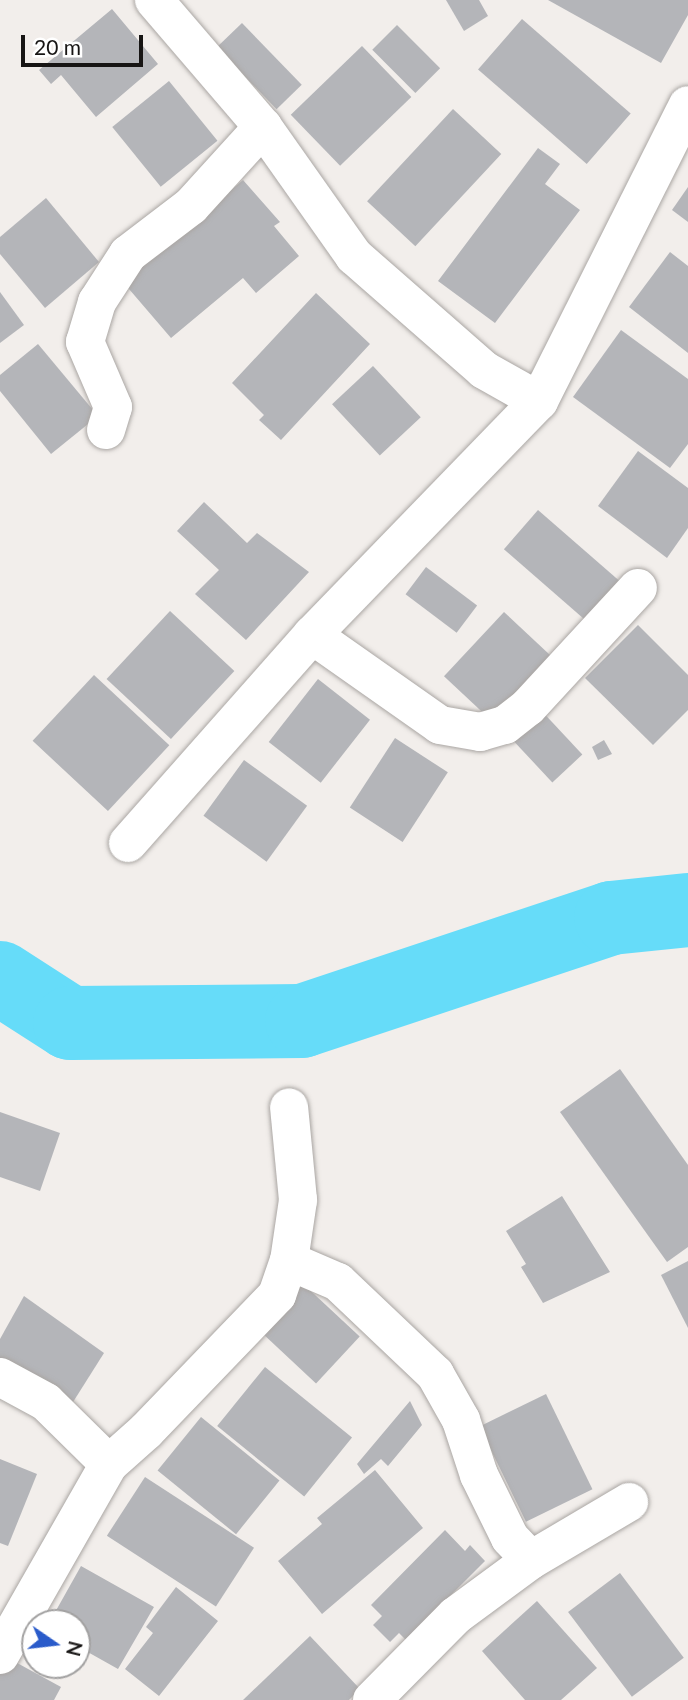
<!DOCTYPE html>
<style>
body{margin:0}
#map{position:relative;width:688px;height:1700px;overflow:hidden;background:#f2eeeb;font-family:Lato,sans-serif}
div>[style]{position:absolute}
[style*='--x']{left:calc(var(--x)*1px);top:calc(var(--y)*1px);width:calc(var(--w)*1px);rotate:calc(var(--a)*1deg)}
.river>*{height:74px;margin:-37px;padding:0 37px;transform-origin:37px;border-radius:37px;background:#66dcf9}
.building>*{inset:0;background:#b4b5b9;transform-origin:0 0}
.roads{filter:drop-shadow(0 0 2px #aaa6a3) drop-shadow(0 0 2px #aaa6a3)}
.minor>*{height:38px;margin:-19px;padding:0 19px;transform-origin:19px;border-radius:19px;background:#fff}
span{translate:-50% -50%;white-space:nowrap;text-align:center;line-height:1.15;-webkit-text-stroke:5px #fff;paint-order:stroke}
.north{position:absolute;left:21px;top:1609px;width:70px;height:70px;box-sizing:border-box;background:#fff;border:2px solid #a2a1a1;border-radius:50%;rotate:104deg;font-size:19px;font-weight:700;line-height:28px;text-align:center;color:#171514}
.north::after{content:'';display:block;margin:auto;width:24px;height:32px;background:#2a5bca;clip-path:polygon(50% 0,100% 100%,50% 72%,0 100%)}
.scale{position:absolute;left:21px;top:35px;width:122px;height:32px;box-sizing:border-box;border:4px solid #171514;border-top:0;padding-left:9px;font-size:21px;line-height:24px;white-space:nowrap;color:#171514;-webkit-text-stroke:5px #fff;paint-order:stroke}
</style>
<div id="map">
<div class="river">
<i style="--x:0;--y:978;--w:83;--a:32.7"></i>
<i style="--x:70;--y:1023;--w:232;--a:-0.5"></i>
<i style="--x:302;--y:1021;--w:326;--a:-18.4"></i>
<i style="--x:611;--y:918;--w:77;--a:-5.9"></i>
</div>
<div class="building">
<i style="clip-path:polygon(446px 0,479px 0,488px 16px,464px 31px)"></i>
<i style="clip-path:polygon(548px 0,688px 0,688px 15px,661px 63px)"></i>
<i style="clip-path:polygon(112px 9px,158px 64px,96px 117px,61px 75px,51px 84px,39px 70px)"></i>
<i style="left:522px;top:19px;width:144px;height:67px;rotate:41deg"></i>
<i style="left:242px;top:23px;width:86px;height:35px;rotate:46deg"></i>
<i style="left:397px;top:25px;width:61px;height:35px;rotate:45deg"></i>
<i style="left:362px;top:46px;width:71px;height:99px;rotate:46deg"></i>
<i style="left:169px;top:81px;width:77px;height:73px;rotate:51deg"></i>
<i style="left:453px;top:109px;width:66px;height:126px;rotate:43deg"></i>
<i style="clip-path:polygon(538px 148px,560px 164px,545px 184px,580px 210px,495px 323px,438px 281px)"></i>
<i style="clip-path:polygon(243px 180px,280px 222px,274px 226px,299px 256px,256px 293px,243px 278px,171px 338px,123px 282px)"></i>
<i style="clip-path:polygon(688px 187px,688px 222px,672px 210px)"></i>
<i style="clip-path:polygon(46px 198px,99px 262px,45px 308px,0 254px,0 237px)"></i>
<i style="clip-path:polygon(670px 252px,688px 266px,688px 353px,629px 307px)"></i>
<i style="clip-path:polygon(0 292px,24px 325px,0 343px)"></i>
<i style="clip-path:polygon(316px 293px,370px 344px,281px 440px,259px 420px,264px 415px,232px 383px)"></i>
<i style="clip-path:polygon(621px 330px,688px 379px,688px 444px,670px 468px,573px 397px)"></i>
<i style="clip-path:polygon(38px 344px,98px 416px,51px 454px,0 391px,0 375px)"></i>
<i style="left:373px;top:366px;width:70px;height:56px;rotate:47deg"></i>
<i style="clip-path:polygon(638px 451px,688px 488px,688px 528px,667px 558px,598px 506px)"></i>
<i style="clip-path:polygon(204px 502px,247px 543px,257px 533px,309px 572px,246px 640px,195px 594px,219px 570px,177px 531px)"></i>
<i style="left:538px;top:510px;width:121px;height:52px;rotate:41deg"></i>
<i style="left:426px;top:567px;width:64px;height:34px;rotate:37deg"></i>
<i style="left:170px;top:611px;width:88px;height:93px;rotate:43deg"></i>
<i style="left:504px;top:612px;width:64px;height:88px;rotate:43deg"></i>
<i style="clip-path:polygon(638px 625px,688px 675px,688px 710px,653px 745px,585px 678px)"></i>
<i style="left:94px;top:675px;width:103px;height:90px;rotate:43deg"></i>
<i style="left:318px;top:679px;width:66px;height:80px;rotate:38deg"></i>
<i style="left:538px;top:707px;width:65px;height:41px;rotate:47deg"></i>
<i style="left:395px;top:738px;width:63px;height:83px;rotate:33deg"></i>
<i style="clip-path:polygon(604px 740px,612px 754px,598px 760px,592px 747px)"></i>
<i style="left:244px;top:760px;width:78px;height:69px;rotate:36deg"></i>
<i style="clip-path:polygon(620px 1069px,688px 1165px,688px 1247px,667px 1262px,560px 1112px)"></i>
<i style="clip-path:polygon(0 1112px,60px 1133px,40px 1191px,0 1177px)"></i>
<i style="clip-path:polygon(562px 1196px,610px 1272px,543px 1303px,521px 1267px,526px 1264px,506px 1231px)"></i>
<i style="clip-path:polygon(688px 1261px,688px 1328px,661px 1275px)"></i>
<i style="left:299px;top:1280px;width:83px;height:64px;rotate:43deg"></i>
<i style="clip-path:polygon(24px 1296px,104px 1353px,68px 1410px,0 1365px,0 1339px)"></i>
<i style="left:265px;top:1367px;width:112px;height:76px;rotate:39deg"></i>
<i style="left:546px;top:1394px;width:106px;height:74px;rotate:64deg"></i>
<i style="clip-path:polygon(410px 1401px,422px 1425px,388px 1466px,381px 1459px,364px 1474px,357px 1464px)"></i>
<i style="left:201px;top:1417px;width:101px;height:69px;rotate:39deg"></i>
<i style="clip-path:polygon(0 1459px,37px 1474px,8px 1546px,0 1543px)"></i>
<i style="clip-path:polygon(375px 1470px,423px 1528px,322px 1614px,278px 1561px,322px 1524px,317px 1518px)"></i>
<i style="left:145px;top:1477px;width:130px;height:70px;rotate:33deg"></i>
<i style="clip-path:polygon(445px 1530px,465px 1551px,470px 1545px,485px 1561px,406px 1640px,399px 1633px,390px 1642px,373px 1625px,382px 1616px,371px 1605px)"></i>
<i style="clip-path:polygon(81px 1566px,154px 1607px,118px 1669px,77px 1646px,77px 1623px,49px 1623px)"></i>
<i style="left:620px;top:1573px;width:106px;height:65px;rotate:53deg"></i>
<i style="clip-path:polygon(176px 1587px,218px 1621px,159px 1696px,125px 1669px,153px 1633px,146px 1627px)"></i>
<i style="clip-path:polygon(537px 1601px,597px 1668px,561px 1700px,525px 1700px,482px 1651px)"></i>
<i style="clip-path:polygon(310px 1636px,360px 1689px,349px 1700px,243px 1700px)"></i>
<i style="clip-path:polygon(8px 1658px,61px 1687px,54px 1700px,0 1700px,0 1674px)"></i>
</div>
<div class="roads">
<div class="minor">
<i style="--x:154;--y:0;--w:167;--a:49.4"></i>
<i style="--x:263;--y:127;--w:158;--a:54.8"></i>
<i style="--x:354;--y:256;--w:173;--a:41.2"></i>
<i style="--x:484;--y:370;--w:63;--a:29.4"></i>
<i style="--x:106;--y:430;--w:24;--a:-73"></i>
<i style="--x:113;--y:407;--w:71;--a:-113.3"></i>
<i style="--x:85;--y:342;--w:42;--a:-73.3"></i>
<i style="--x:97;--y:302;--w:57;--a:-57.1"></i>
<i style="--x:128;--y:254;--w:79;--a:-37.3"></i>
<i style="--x:191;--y:206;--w:107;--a:-47.7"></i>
<i style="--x:312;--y:635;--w:156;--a:35.1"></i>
<i style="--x:440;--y:725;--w:41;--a:9.9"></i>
<i style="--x:480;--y:732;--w:26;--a:-16"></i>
<i style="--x:505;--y:725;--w:29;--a:-38"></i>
<i style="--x:528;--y:707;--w:162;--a:-47.3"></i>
<i style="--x:128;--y:843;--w:278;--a:-48.5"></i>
<i style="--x:312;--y:635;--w:326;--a:-45.9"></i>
<i style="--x:539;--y:401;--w:331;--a:-63.3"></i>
<i style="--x:289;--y:1261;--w:53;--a:23.2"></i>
<i style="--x:338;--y:1282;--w:134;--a:43.5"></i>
<i style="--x:435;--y:1374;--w:53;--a:60.5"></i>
<i style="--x:461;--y:1420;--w:58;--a:71.9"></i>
<i style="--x:479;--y:1475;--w:70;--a:63.8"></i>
<i style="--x:510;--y:1538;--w:30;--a:46"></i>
<i style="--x:0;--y:1377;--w:52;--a:28.5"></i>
<i style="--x:46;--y:1402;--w:88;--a:44.5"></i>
<i style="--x:0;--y:1655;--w:220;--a:-60.3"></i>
<i style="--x:109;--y:1464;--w:50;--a:-41.7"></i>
<i style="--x:146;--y:1431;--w:189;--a:-46.1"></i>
<i style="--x:277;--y:1295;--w:36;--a:-71"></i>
<i style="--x:289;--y:1261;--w:62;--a:-81.6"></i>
<i style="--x:298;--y:1200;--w:93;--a:-95.5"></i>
<i style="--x:372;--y:1700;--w:118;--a:-45.3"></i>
<i style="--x:455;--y:1616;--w:94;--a:-36.4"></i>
<i style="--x:531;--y:1560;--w:114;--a:-30.6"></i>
</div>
</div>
<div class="north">N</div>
<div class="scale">20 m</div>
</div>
